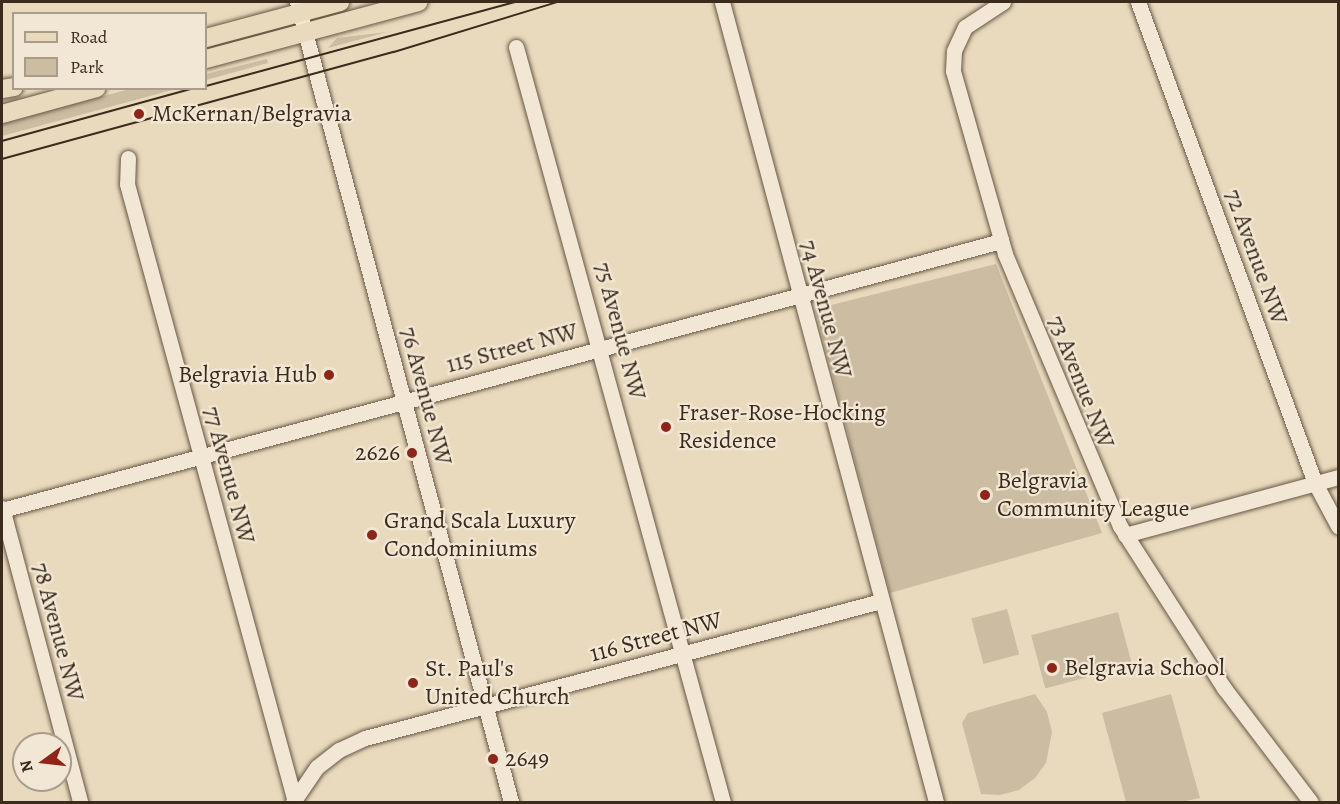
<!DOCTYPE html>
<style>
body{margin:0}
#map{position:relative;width:1340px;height:804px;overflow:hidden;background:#eadabd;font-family:Alegreya,serif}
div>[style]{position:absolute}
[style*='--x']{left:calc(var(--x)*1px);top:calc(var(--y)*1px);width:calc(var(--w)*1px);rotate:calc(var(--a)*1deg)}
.green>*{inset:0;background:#ccbca2;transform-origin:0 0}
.roads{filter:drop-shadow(0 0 2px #665745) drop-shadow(0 0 2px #665745)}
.minor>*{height:15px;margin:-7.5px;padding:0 7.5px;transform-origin:7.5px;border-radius:7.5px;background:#f1e7d4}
.major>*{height:18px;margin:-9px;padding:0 9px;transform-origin:9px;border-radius:9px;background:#eadabd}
.tram>*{height:1.5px;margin:-0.75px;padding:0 0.75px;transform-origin:0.75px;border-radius:0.75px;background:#3a2b1d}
.dots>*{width:16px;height:16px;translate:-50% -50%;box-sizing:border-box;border:3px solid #f1e7d4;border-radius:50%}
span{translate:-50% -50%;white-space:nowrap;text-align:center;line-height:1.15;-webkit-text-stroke:4.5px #f1e7d4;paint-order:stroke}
.poi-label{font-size:24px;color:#3a2b1d}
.left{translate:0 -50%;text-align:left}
.right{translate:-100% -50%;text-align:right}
.street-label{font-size:24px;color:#3a2b1d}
.frame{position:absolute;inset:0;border:3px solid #3a2b1d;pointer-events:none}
.legend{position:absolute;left:12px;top:12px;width:195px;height:78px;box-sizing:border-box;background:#f1e7d4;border:2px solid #a89c8b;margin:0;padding:8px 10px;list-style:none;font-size:18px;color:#3a2b1d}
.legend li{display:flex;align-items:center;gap:12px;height:30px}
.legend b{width:30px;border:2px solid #a89c8b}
.north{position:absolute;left:12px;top:732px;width:60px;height:60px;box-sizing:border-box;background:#f1e7d4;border:2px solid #a89c8b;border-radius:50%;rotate:255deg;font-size:16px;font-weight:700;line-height:24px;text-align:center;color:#3a2b1d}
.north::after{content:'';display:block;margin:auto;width:21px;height:27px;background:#8f2418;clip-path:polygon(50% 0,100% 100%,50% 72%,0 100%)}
</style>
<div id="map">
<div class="green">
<i style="clip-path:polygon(387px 32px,328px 48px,337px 38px)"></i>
<i style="clip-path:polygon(267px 59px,268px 63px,206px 80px,206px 74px)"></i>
<i style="clip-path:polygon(130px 89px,176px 89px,2px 136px,2px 123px)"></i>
<i style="clip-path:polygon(996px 264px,1102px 533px,890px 593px,815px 309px)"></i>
<i style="left:1007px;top:609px;width:47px;height:37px;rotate:75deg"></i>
<i style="left:1118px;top:612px;width:55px;height:90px;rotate:75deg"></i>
<i style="clip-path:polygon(1035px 694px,1047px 712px,1052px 732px,1046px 763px,1035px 778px,1019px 790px,1000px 795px,981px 794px,962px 723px,968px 713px)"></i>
<i style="clip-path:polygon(1171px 694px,1200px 798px,1181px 802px,1126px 802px,1102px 713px)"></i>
</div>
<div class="roads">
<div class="minor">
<i style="--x:297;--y:2;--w:828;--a:75.02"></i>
<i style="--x:722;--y:2;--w:828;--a:75.02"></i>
<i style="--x:1003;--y:2;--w:45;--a:146.7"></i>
<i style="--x:965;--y:27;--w:26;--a:115"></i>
<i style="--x:954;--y:51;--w:20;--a:93"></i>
<i style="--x:953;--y:71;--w:190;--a:74.1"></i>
<i style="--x:1005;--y:254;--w:295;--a:67.1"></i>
<i style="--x:1120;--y:526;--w:193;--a:57.3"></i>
<i style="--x:1224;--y:688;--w:143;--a:52.7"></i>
<i style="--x:1138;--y:2;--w:513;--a:69.8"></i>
<i style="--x:1315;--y:483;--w:49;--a:61.9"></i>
<i style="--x:516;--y:47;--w:783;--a:74.67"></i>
<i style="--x:128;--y:158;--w:26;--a:92"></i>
<i style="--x:127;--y:184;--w:640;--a:74.79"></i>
<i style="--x:2;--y:508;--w:304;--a:75.1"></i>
<i style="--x:2;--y:510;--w:1035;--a:-15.07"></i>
<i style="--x:1125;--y:535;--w:221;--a:-15.2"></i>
<i style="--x:293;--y:802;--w:42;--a:-55.6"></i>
<i style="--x:317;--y:767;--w:28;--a:-38"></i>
<i style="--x:339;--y:750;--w:29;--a:-25"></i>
<i style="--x:365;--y:738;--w:534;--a:-14.87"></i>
</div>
<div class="major">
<i style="--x:206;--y:38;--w:139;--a:-15"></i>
<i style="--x:206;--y:59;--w:220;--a:-15"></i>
<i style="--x:2;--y:89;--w:12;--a:-9"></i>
<i style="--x:2;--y:114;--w:98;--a:-15.3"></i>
</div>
</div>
<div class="tram">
<i style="--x:206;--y:86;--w:321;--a:-15.2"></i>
<i style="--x:2;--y:141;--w:200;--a:-15.4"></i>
<i style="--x:2;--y:159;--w:406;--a:-15.3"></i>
<i style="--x:394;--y:52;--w:171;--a:-17"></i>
</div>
<div class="dots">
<i style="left:139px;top:114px;background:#8f2418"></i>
<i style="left:329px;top:375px;background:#8f2418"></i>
<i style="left:666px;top:427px;background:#8f2418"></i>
<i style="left:412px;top:453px;background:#8f2418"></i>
<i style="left:985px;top:495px;background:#8f2418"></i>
<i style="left:372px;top:535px;background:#8f2418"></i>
<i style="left:1052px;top:668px;background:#8f2418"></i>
<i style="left:413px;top:683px;background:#8f2418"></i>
<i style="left:493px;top:759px;background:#8f2418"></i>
</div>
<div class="poi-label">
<span class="left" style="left:152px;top:114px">McKernan/Belgravia</span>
<span class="right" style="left:317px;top:375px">Belgravia Hub</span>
<span class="left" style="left:678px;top:427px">Fraser-Rose-Hocking<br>Residence</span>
<span class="right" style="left:400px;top:453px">2626</span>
<span class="left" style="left:997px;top:495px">Belgravia<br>Community League</span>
<span class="left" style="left:384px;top:535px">Grand Scala Luxury<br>Condominiums</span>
<span class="left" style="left:1064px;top:668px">Belgravia School</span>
<span class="left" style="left:425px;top:683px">St. Paul's<br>United Church</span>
<span class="left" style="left:505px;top:759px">2649</span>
</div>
<div class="street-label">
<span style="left:1256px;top:257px;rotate:70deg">72 Avenue NW</span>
<span style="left:826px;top:309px;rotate:75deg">74 Avenue NW</span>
<span style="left:620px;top:331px;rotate:75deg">75 Avenue NW</span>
<span style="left:512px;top:348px;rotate:-15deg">115 Street NW</span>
<span style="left:1081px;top:382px;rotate:68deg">73 Avenue NW</span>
<span style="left:426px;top:396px;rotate:75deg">76 Avenue NW</span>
<span style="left:229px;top:475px;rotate:75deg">77 Avenue NW</span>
<span style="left:58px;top:632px;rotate:75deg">78 Avenue NW</span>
<span style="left:656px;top:637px;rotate:-15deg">116 Street NW</span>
</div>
<div class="frame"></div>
<ul class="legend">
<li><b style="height:8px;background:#eadabd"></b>Road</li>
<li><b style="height:16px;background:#ccbca2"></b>Park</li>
</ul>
<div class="north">N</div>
</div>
